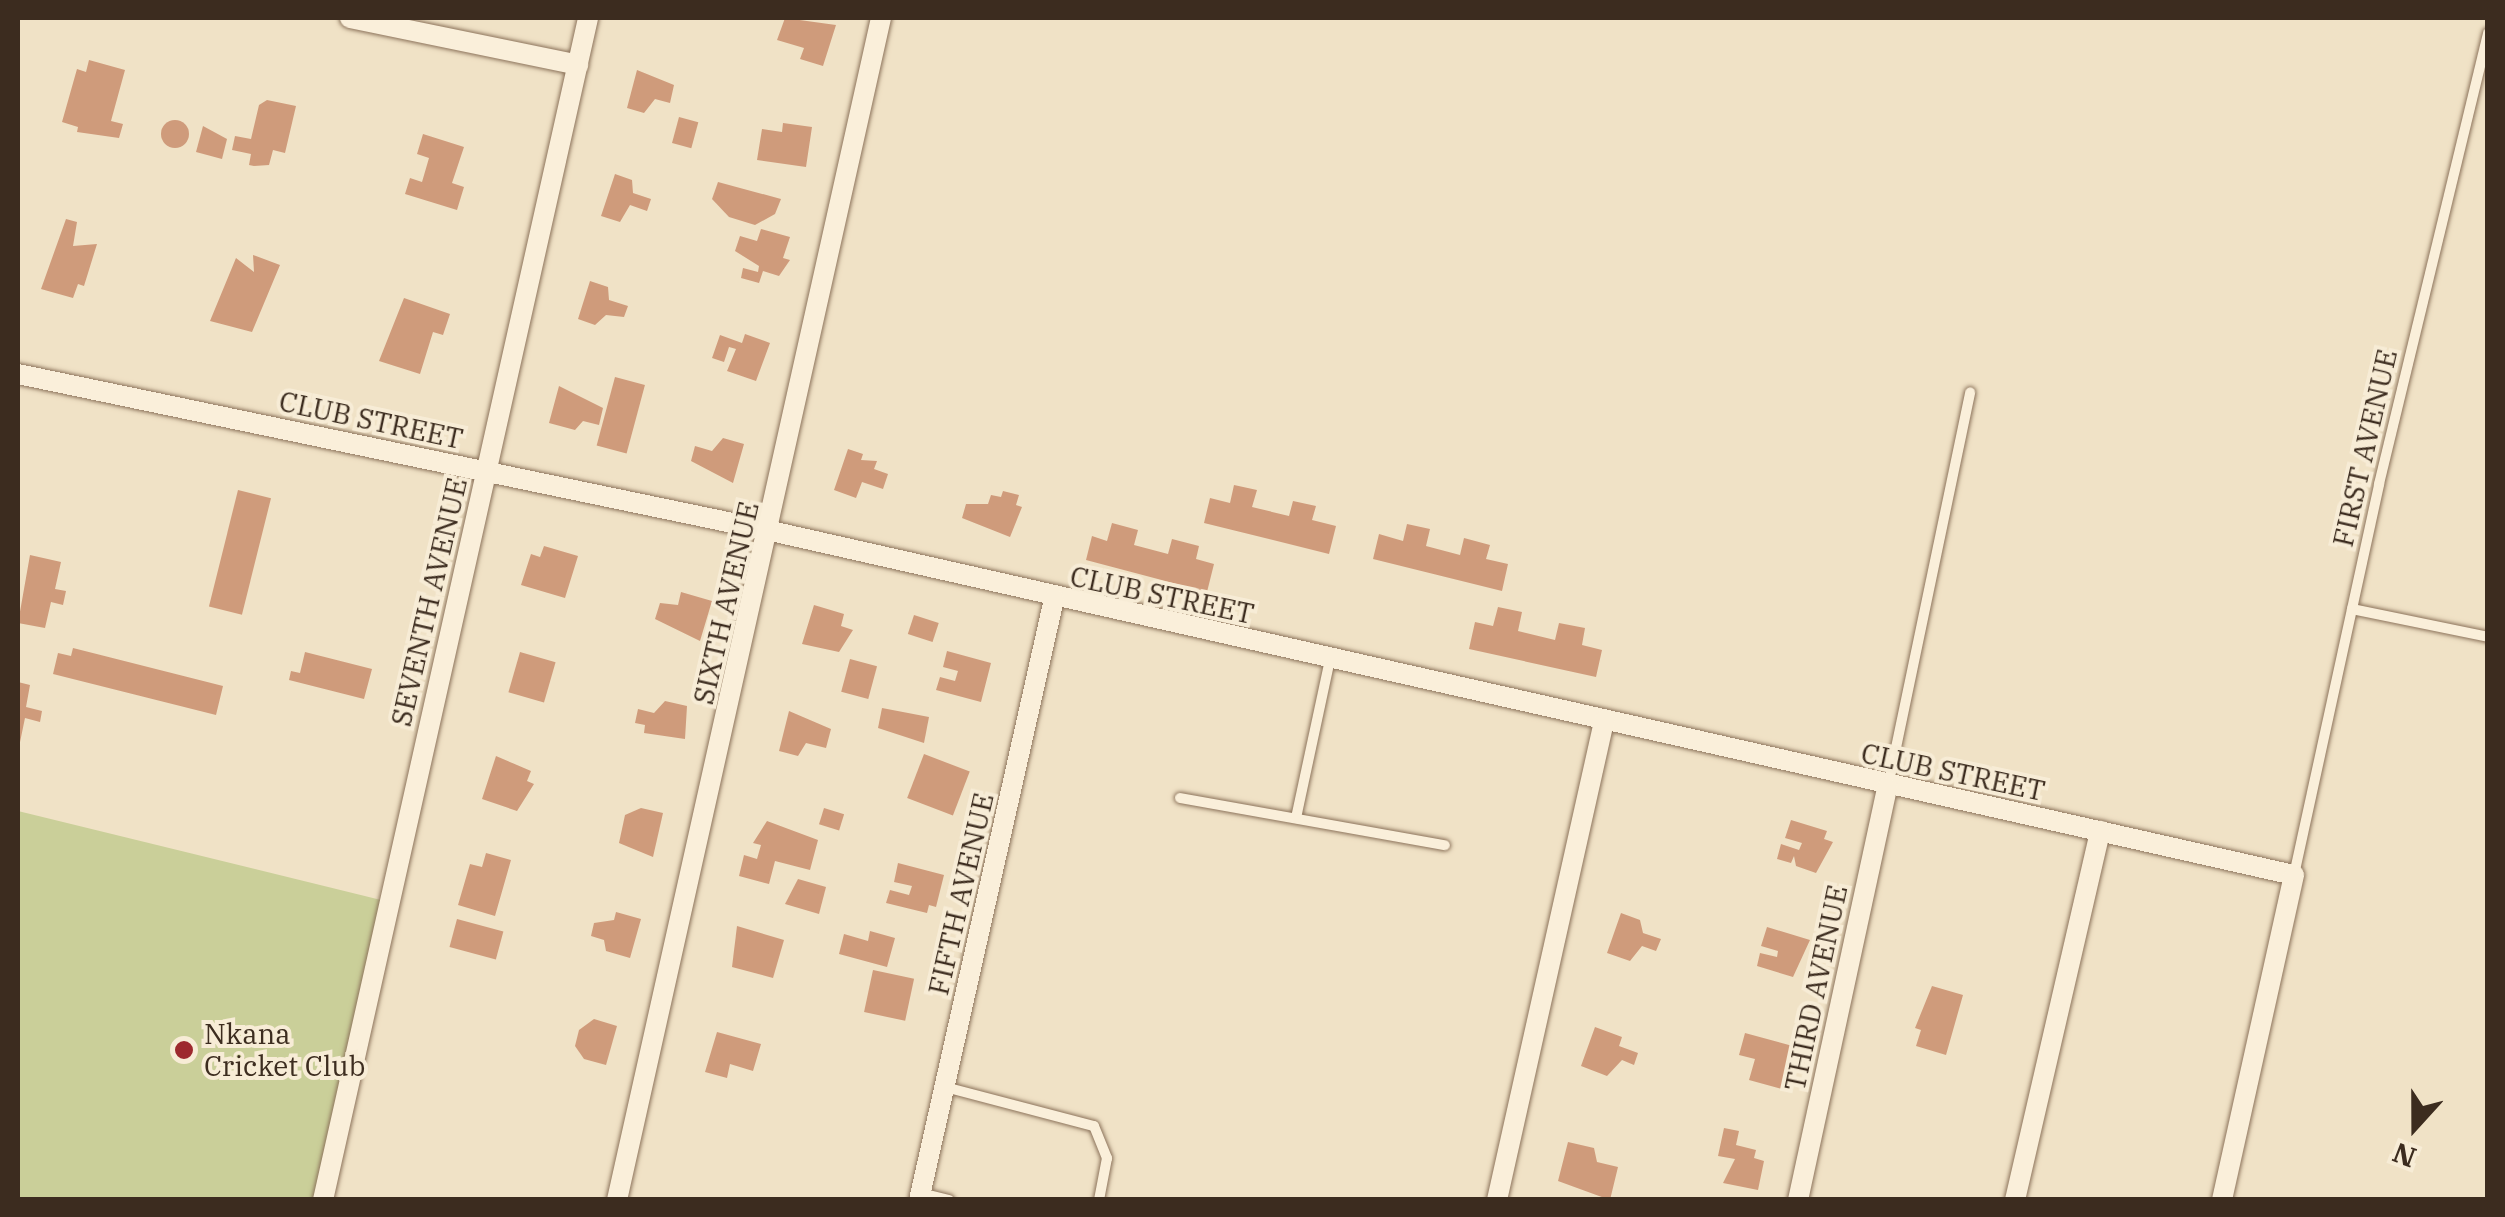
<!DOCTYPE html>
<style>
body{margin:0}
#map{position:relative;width:2505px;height:1217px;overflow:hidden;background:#f0e2c6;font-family:"IBM Plex Serif",serif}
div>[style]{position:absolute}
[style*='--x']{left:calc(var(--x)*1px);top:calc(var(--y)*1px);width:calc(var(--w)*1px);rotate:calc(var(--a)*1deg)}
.green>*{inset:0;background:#cacf99}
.building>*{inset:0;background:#cf9b7b;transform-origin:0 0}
.round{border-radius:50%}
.roads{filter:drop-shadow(0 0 2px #8c735b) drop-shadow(0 0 2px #8c735b)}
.lane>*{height:10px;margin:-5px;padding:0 5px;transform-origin:5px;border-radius:5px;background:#faefda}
.street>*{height:20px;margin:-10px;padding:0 10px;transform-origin:10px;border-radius:10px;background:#faefda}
.dots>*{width:28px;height:28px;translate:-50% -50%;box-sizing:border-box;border:5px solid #f7ecd6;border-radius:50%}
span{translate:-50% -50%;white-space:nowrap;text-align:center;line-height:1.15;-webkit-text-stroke:8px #f7ecd6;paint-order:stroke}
.street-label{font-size:28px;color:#3c2c1f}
.poi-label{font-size:28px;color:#3c2c1f}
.left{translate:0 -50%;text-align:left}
.frame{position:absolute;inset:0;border:20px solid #3c2c1f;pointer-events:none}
.north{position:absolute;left:2365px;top:1077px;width:100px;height:100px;-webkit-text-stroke:8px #f7ecd6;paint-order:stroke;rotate:201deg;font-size:28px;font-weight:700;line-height:40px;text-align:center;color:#3c2c1f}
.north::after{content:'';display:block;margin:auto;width:35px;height:45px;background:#3c2c1f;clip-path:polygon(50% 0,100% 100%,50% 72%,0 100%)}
</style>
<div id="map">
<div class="green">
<i style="clip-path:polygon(18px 811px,381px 900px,319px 1199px,18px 1200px)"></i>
</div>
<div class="building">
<i style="clip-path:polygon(785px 18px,836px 25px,823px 66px,800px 59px,804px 48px,777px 40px)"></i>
<i style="clip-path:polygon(89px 60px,125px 70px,111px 121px,123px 124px,119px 138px,77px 132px,78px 127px,62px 122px,77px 69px,86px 72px)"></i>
<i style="clip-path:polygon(637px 70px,674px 85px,670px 103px,655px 99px,644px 113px,627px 108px)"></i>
<i style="clip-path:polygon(267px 100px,296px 106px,285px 153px,273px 150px,269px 165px,254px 166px,249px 165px,251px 154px,232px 150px,235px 136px,251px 139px,259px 105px)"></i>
<i style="left:679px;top:117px;width:20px;height:27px;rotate:15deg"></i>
<i class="round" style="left:161px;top:120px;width:28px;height:28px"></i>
<i style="clip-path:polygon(783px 123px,812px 127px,806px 167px,757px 160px,762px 129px,782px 132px)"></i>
<i style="clip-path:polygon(203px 126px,227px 139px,222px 159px,196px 152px)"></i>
<i style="clip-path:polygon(423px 134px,464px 147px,452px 183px,464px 187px,457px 210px,405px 194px,410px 178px,422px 182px,429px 158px,417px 154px)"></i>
<i style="clip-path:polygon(615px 174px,632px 180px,633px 193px,651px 199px,647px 211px,630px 205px,620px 222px,601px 216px)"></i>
<i style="clip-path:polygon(718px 182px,781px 199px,775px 214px,755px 225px,729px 217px,712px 199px)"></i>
<i style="clip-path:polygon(66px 219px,77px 222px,73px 246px,97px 244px,84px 286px,78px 284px,73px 298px,41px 289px)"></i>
<i style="clip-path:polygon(761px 229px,790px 237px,783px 258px,790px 260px,779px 276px,763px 271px,759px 283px,741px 278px,743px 268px,758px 272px,759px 266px,735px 251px,740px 236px,757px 241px)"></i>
<i style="clip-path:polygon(253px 255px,280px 265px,252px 332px,210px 321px,236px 258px,254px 272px)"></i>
<i style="clip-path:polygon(590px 281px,608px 287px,609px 300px,628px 306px,624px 317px,606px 315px,595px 325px,578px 319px)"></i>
<i style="clip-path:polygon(404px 298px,450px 314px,443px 335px,433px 332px,420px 374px,379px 361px)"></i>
<i style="clip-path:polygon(745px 334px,770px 343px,756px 381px,727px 371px,736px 349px,729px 347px,724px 362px,712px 358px,720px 335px,742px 343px)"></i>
<i style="left:615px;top:377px;width:31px;height:71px;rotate:15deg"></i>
<i style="clip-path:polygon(559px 386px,603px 408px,599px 425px,583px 421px,575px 430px,549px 423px)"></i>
<i style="clip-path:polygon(723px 438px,744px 444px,733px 483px,691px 461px,695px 446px,712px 451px)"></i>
<i style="clip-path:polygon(848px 449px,863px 454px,861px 460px,877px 461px,874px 469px,888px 474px,883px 489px,862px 482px,856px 498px,834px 490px)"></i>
<i style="clip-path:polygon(1234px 485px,1257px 490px,1252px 507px,1289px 516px,1293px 501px,1316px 506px,1312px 520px,1336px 526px,1329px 554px,1204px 523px,1210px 498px,1230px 503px)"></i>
<i style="left:238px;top:490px;width:34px;height:120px;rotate:14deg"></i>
<i style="clip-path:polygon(1003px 491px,1019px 495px,1016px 505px,1022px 507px,1010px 537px,962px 518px,966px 504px,988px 504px,991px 495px,1001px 497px)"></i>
<i style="clip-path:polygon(1112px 523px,1138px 530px,1134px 545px,1168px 554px,1172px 539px,1199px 546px,1196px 559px,1214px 564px,1207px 592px,1086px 560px,1092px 536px,1107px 541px)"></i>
<i style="clip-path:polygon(1407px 524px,1430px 529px,1426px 546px,1460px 555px,1464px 538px,1490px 545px,1486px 559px,1508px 564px,1502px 591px,1373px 559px,1379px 534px,1403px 541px)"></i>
<i style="clip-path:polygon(544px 546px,578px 556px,565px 598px,521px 585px,531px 554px,540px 557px)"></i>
<i style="clip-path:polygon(30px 555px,61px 562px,55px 589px,66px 591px,63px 605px,51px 602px,45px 628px,18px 623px)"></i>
<i style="clip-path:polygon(681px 592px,712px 601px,700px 641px,655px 619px,660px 603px,678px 605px)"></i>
<i style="clip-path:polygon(814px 605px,844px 614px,841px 626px,853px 630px,839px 652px,802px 644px)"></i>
<i style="clip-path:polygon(1498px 607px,1522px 612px,1518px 631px,1555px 640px,1559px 623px,1585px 628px,1582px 645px,1602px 650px,1596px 677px,1469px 649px,1475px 622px,1493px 626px)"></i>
<i style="left:914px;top:615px;width:26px;height:20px;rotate:18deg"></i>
<i style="clip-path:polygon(73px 648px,223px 686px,216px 715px,53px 674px,58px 653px,71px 656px)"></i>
<i style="clip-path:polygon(947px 651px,991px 663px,981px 702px,936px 690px,940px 677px,955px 681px,958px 671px,943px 667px)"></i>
<i style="clip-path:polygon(305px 652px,372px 669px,364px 699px,289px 680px,291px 671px,300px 673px)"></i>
<i style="left:520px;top:652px;width:37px;height:42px;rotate:16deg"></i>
<i style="left:850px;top:659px;width:28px;height:34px;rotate:15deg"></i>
<i style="clip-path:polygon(18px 682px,30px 685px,26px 707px,42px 711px,40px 722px,25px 718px,19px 747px)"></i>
<i style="clip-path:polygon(665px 701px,687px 706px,685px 739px,644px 733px,645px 725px,635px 723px,638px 709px,654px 713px)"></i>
<i style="clip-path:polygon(882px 708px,929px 717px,924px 743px,878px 728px)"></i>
<i style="clip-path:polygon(789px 711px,831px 729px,826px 748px,806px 743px,798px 756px,779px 751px)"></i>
<i style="left:924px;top:754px;width:49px;height:47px;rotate:21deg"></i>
<i style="clip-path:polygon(496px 756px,531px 771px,527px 781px,534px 784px,517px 811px,482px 799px)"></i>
<i style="clip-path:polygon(641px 808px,663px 813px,653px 857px,619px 843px,625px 815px)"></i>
<i style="left:824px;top:808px;width:21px;height:17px;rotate:17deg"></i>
<i style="clip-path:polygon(1791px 820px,1827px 831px,1824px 839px,1833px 842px,1816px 873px,1796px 866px,1794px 856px,1791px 863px,1777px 859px,1781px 844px,1799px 850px,1802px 843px,1785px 838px)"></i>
<i style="clip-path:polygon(767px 821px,818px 840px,810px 870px,775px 861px,769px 884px,739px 876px,744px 855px,757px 859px,761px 845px,753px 843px)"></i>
<i style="clip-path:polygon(486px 853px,511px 860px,495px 916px,458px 905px,470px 864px,482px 867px)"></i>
<i style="clip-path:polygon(898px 863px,944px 875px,936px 907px,929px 905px,927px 913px,886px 903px,890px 890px,909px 895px,912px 886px,894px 882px)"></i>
<i style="clip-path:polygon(798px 879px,826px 887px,819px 914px,785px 904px)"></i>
<i style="clip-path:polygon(616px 912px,641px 919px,630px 958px,606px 951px,604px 940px,591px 936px,594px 923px,614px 920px)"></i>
<i style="clip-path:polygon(1621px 913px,1640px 920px,1643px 933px,1661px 939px,1656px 951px,1642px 946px,1630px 961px,1607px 953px)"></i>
<i style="left:457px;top:919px;width:48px;height:29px;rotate:15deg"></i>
<i style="clip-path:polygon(737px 926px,784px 940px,773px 978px,732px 967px)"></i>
<i style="clip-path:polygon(1767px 927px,1810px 940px,1793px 977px,1757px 966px,1760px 953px,1777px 957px,1778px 951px,1761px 946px)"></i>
<i style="clip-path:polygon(870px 931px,895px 938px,887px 967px,839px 954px,844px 934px,868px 941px)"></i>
<i style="left:873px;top:970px;width:42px;height:43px;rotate:12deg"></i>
<i style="clip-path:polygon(1932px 986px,1963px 995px,1946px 1055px,1916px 1046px,1921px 1030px,1915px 1028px)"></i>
<i style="clip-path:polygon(594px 1019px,617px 1026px,606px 1065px,584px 1059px,575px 1046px,579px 1030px)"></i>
<i style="clip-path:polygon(1595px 1027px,1622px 1037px,1619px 1046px,1638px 1053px,1634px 1065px,1622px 1060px,1607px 1076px,1581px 1066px)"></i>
<i style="clip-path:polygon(717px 1032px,761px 1044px,753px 1071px,730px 1064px,727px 1078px,705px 1072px)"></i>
<i style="clip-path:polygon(1745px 1033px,1800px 1048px,1782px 1089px,1749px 1080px,1755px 1059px,1739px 1055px)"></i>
<i style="clip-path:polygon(1724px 1128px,1739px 1131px,1736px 1145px,1756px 1150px,1754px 1158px,1764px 1161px,1758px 1190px,1723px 1183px,1735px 1159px,1718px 1156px)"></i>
<i style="clip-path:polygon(1568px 1142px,1594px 1148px,1597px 1162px,1618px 1167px,1610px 1200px,1558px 1181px)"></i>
</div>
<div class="roads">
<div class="lane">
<i style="--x:2352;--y:609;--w:139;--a:11.6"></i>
<i style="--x:1888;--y:786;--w:402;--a:-78.2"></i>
<i style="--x:1180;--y:798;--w:269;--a:10.1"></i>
<i style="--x:1296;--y:818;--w:163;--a:-77.9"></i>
<i style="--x:2294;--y:875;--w:400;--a:-77.7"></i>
<i style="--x:2379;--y:484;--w:464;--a:-76.4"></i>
<i style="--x:945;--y:1087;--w:154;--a:14.7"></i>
<i style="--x:1094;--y:1126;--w:35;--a:68"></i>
<i style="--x:1107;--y:1158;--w:43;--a:100.8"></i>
<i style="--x:921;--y:1193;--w:29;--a:14"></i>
</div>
<div class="street">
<i style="--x:350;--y:18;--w:233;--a:11.6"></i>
<i style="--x:18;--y:374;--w:769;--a:11.78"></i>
<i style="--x:771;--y:531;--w:1561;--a:12.73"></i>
<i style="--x:2294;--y:875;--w:333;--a:102.5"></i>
<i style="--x:323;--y:1200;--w:1211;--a:-77.36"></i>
<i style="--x:617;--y:1200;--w:1211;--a:-77.41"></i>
<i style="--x:919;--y:1200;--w:616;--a:-77.34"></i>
<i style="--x:1497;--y:1200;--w:492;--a:-77.4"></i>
<i style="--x:1798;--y:1200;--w:422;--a:-77.8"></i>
<i style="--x:2015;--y:1200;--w:379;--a:-77"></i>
</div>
</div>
<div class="dots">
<i style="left:184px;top:1050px;background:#9d292e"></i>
</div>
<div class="street-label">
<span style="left:371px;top:420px;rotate:12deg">CLUB STREET</span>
<span style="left:2365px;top:448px;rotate:-77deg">FIRST AVENUE</span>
<span style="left:1162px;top:595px;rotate:12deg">CLUB STREET</span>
<span style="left:429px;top:602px;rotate:-77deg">SEVENTH AVENUE</span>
<span style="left:726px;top:603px;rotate:-77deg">SIXTH AVENUE</span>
<span style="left:1953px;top:772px;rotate:12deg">CLUB STREET</span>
<span style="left:961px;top:894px;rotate:-77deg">FIFTH AVENUE</span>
<span style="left:1816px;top:988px;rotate:-78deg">THIRD AVENUE</span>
</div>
<div class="poi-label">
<span class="left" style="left:204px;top:1050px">Nkana<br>Cricket Club</span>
</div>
<div class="frame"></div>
<div class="north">N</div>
</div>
